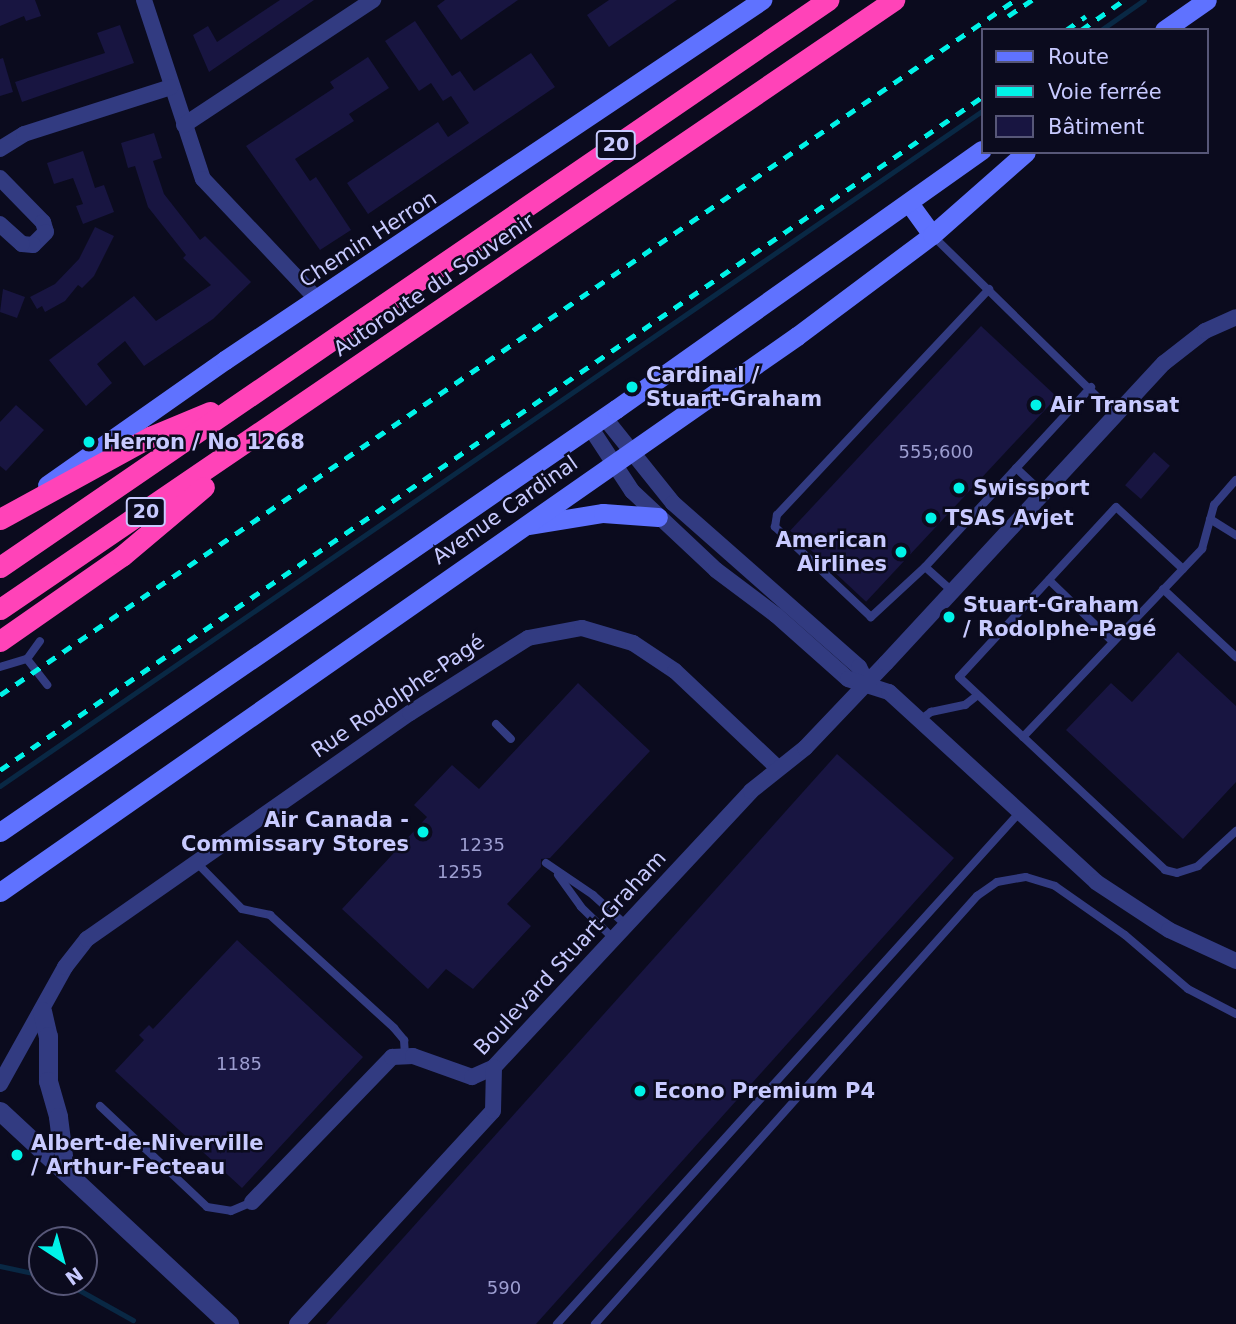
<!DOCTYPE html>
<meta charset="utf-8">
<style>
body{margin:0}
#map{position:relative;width:1236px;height:1324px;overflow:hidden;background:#0b0b1e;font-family:"DejaVu Sans",sans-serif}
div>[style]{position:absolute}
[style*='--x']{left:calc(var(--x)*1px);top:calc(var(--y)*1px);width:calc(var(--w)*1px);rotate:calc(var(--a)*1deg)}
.stream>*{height:4.5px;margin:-2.25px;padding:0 2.25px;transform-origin:2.25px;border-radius:2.25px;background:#092844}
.building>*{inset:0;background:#181541;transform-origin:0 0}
.service>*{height:8px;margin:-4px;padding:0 4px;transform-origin:4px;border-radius:4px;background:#323b81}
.minor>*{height:16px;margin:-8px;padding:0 8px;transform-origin:8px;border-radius:8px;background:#323b81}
.tertiary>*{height:19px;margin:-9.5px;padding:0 9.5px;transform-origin:9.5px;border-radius:9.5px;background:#323b81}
.secondary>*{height:19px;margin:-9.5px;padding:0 9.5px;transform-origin:9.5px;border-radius:9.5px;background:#5f72ff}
.motorway>*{height:21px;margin:-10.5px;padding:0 10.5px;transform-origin:10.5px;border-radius:10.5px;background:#ff43b8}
.rail>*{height:4.5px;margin-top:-2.25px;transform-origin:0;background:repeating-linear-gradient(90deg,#00f3e8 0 10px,transparent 0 19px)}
.dots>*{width:19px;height:19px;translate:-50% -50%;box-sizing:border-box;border:4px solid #0b0b1e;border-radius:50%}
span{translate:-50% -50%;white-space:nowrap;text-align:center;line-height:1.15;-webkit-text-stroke:5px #0b0b1e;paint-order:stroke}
.number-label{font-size:18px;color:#9c9dd0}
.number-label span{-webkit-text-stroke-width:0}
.shield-label span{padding:2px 5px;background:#0b0b1e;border:2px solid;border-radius:5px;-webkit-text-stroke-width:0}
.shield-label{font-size:19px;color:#c8caff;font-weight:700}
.street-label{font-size:21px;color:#c8caff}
.poi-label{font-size:21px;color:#c8caff;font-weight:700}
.left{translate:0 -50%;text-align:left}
.right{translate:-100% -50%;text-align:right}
.legend{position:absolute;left:981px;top:28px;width:228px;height:126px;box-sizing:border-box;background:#0b0b1e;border:2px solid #575778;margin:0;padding:9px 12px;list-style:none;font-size:21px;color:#c8caff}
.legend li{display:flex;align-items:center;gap:14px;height:35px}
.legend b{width:35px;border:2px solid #575778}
.north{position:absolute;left:28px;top:1226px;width:70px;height:70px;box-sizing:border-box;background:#0b0b1e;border:2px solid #575778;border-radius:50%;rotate:144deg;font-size:19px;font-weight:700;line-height:28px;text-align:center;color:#c8caff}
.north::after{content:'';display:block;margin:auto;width:24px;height:32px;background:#00f3e8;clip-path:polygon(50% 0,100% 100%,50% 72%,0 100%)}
</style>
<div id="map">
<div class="stream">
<i style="--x:1101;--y:30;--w:52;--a:-34.9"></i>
<i style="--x:0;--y:786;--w:1192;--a:-34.5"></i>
<i style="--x:0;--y:1266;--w:43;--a:12.1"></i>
<i style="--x:65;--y:1282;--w:78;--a:29.2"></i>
</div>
<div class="building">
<i style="clip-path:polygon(0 0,35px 0,41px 16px,26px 21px,24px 16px,0 26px)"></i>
<i style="clip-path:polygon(280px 0,314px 0,209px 72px,193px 35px,208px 26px,217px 42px)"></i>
<i style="clip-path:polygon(445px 0,518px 0,461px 40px,437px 6px)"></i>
<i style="clip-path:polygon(609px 0,677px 0,609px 47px,587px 15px)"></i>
<i style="clip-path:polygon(415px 21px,452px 76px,460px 71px,474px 91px,531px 53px,555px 87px,368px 214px,347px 183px,438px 122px,448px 137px,469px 123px,451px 96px,443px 101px,431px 83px,419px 91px,385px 41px)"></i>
<i style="clip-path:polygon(120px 25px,134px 63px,22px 102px,15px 82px,105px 53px,97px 33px)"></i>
<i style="clip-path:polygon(368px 57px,389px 88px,349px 114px,354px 121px,295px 159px,310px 181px,316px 177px,351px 230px,320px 250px,246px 146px,334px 88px,330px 82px)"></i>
<i style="clip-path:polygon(3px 58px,13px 92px,0 96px,0 59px)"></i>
<i style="clip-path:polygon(154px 133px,162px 158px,153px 161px,164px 194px,200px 240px,205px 236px,251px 282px,213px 319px,144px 366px,125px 341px,97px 364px,112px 383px,86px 406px,49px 360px,134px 296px,156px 321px,211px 285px,183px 258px,186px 255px,148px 207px,135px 166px,128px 168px,121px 143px)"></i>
<i style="clip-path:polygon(83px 151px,95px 188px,104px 185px,114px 212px,83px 224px,76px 206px,83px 204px,73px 178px,54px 184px,47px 163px)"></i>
<i style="clip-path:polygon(95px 227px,114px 236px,94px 276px,82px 288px,78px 285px,65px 301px,45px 312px,42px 306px,37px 309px,30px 297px,55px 284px,79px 259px)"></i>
<i style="clip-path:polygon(3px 289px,25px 297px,17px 318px,0 312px)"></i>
<i style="left:981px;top:326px;width:104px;height:280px;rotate:43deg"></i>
<i style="clip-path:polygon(16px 405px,44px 430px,6px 471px,0 466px,0 422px)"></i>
<i style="left:1154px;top:452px;width:21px;height:44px;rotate:41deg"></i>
<i style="clip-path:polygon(1178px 652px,1236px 706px,1236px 782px,1183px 839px,1066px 730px,1111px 683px,1132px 702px)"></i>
<i style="clip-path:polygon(578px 683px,650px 751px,550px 858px,541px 859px,541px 867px,507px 904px,531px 926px,473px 989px,446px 969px,428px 989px,342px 909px,427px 817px,414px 805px,452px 765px,479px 789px)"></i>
<i style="clip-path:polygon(837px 754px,954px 858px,536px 1324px,326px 1324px)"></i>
<i style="clip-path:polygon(237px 940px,363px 1057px,242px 1188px,115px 1071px,144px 1040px,139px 1035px,149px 1025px,153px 1029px)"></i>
</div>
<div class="service">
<i style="--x:932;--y:235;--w:257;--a:44.4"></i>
<i style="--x:1016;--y:468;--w:37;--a:43"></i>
<i style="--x:1210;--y:519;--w:31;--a:32"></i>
<i style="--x:925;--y:567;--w:74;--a:137.2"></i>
<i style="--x:871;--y:617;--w:132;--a:-136.8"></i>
<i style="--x:775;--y:527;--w:12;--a:-81"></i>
<i style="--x:777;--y:515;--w:310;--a:-46.8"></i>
<i style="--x:1183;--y:569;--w:91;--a:-137.2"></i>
<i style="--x:1116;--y:507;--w:231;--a:132.7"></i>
<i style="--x:959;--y:677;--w:282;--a:43.1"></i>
<i style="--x:1165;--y:870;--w:12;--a:14"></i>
<i style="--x:1177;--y:873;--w:22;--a:-18"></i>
<i style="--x:1198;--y:866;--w:52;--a:-42.6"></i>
<i style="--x:1049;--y:580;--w:89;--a:44.1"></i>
<i style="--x:1163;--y:589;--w:100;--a:43"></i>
<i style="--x:952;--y:591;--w:36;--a:-138"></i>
<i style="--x:925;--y:567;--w:245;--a:-47.3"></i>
<i style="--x:27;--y:659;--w:33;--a:52"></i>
<i style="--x:0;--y:667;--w:28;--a:-17"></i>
<i style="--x:27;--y:659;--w:22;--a:-54"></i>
<i style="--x:920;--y:720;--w:14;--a:-36"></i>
<i style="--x:931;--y:712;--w:35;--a:-12"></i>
<i style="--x:965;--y:705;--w:16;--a:-38"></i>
<i style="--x:496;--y:724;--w:21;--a:45"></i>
<i style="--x:1023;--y:737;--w:260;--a:-46.4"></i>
<i style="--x:1202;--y:549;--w:46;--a:-74.7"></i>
<i style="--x:1214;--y:505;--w:33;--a:-49"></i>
<i style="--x:195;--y:861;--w:67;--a:45.6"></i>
<i style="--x:242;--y:909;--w:29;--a:12"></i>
<i style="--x:270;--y:915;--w:168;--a:42.3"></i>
<i style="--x:394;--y:1028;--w:16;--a:50"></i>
<i style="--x:404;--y:1040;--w:14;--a:86"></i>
<i style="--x:546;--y:863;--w:57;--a:34.2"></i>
<i style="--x:593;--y:895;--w:45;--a:42.3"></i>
<i style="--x:558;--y:875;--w:39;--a:54"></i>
<i style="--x:581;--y:907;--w:46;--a:44.1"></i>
<i style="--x:100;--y:1106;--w:147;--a:43.3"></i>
<i style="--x:207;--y:1207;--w:24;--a:9"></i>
<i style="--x:231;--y:1211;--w:23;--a:-23"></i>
<i style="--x:557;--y:1324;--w:690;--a:-47.88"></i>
<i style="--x:595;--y:1324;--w:574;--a:-48.25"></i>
<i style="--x:977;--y:896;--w:24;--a:-35"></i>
<i style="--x:997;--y:882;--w:29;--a:-10"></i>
<i style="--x:1026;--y:877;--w:30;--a:17"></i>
<i style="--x:1055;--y:886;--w:85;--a:35"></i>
<i style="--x:1125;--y:935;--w:83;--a:40.6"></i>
<i style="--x:1188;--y:989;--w:54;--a:27.5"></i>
</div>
<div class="minor">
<i style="--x:144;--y:0;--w:188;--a:71.8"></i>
<i style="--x:203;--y:179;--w:167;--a:46.5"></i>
<i style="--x:184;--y:125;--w:227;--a:-33.5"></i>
<i style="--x:0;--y:149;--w:28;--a:-32"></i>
<i style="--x:24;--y:134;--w:154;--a:-17.7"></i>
<i style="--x:0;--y:178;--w:62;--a:45.7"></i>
<i style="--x:43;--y:222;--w:10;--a:73"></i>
<i style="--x:46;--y:232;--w:18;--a:135"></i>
<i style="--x:33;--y:245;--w:11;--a:-175"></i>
<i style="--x:22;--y:244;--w:30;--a:-138"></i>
<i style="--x:604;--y:417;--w:110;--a:51.3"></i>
<i style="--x:673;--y:503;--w:248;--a:41.4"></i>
<i style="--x:859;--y:667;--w:18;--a:63"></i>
<i style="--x:590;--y:427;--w:77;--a:56.7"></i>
<i style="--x:632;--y:491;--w:115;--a:43.2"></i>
<i style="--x:716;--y:570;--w:75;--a:36.9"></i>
<i style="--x:776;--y:615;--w:96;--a:41.6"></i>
<i style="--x:848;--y:679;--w:43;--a:17.6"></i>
<i style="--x:889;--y:692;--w:281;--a:42.5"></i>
<i style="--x:1096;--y:882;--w:87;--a:33.3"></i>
<i style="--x:1169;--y:930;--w:74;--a:24.8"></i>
<i style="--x:0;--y:1084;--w:134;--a:-60.9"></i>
<i style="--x:65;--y:967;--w:36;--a:-52"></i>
<i style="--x:87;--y:939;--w:394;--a:-35"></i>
<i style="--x:410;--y:713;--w:140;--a:-32.4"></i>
<i style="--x:528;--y:638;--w:55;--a:-10.5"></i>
<i style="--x:582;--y:628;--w:53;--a:16.4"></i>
<i style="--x:633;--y:643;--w:50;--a:33.7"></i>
<i style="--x:675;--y:671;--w:141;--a:43.3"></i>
<i style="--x:252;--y:1202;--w:202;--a:-46"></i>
<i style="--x:392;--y:1057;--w:21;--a:-3"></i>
<i style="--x:413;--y:1056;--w:63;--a:19.6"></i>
<i style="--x:472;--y:1077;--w:24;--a:-24"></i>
<i style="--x:494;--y:1067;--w:377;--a:-47"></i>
<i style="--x:751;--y:791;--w:69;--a:-38.5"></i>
<i style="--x:805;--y:748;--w:117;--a:-46.4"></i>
<i style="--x:886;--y:663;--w:409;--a:-47.2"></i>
<i style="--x:1164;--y:363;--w:52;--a:-38"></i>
<i style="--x:1205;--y:331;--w:34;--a:-24"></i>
<i style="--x:297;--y:1324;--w:289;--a:-47.4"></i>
<i style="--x:493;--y:1111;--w:44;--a:-88.7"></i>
</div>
<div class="tertiary">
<i style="--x:42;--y:1011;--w:26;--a:77"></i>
<i style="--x:48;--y:1036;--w:45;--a:90"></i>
<i style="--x:48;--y:1081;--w:37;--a:74"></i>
<i style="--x:58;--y:1117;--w:54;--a:82.6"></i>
<i style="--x:0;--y:1111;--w:313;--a:42.9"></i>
</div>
<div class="secondary">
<i style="--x:1164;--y:30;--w:52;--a:-34.9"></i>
<i style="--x:909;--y:203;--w:39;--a:54"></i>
<i style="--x:47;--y:485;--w:218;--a:-35.1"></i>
<i style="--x:225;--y:360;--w:647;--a:-33.84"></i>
<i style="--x:528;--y:525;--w:76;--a:-9.1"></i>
<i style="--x:603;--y:513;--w:55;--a:4.2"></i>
<i style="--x:0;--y:832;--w:747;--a:-34.48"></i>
<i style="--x:616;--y:409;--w:448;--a:-35.3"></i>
<i style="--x:0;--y:892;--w:972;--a:-34.9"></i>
<i style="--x:797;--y:336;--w:169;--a:-36.8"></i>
<i style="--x:932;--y:235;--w:125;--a:-41.4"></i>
</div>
<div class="motorway">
<i style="--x:0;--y:519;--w:171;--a:-28.7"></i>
<i style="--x:150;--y:437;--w:65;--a:-22.6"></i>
<i style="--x:0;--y:567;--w:1004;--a:-34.4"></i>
<i style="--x:0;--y:609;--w:1082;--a:-34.26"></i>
<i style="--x:0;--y:641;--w:149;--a:-34.9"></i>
<i style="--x:122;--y:556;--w:107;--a:-40.1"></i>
</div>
<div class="rail">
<i style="--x:1008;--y:16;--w:29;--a:-34"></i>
<i style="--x:1066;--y:30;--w:24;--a:-35"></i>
<i style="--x:1081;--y:30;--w:52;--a:-34.9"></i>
<i style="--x:0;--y:695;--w:1230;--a:-34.4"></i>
<i style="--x:0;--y:770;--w:1190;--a:-34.42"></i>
</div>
<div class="dots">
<i style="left:632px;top:387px;background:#00f3e8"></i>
<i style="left:1036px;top:405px;background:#00f3e8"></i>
<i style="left:89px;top:442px;background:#00f3e8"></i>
<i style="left:959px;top:488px;background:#00f3e8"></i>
<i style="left:931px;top:518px;background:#00f3e8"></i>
<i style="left:901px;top:552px;background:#00f3e8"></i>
<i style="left:949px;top:617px;background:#00f3e8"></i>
<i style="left:423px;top:832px;background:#00f3e8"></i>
<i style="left:640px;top:1091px;background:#00f3e8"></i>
<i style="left:17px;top:1155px;background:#00f3e8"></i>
</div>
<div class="number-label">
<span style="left:936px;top:452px">555;600</span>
<span style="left:482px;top:845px">1235</span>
<span style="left:460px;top:872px">1255</span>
<span style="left:239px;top:1064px">1185</span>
<span style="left:504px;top:1288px">590</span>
</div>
<div class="shield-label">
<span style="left:616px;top:145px">20</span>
<span style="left:146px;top:512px">20</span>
</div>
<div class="street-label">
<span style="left:368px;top:239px;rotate:-33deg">Chemin Herron</span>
<span style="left:434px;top:285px;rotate:-34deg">Autoroute du Souvenir</span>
<span style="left:505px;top:510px;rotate:-35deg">Avenue Cardinal</span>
<span style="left:398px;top:696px;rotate:-34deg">Rue Rodolphe-Pagé</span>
<span style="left:570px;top:953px;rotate:-47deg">Boulevard Stuart-Graham</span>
</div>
<div class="poi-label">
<span class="left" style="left:646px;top:387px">Cardinal /<br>Stuart-Graham</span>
<span class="left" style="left:1050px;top:405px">Air Transat</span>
<span class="left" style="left:103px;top:442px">Herron / No 1268</span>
<span class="left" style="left:973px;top:488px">Swissport</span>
<span class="left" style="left:945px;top:518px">TSAS Avjet</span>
<span class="right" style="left:887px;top:552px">American<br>Airlines</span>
<span class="left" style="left:963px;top:617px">Stuart-Graham<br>/ Rodolphe-Pagé</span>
<span class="right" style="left:409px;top:832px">Air Canada -<br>Commissary Stores</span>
<span class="left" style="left:654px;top:1091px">Econo Premium P4</span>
<span class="left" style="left:31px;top:1155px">Albert-de-Niverville<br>/ Arthur-Fecteau</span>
</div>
<ul class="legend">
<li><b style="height:9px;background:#5f72ff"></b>Route</li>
<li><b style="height:9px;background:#00f3e8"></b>Voie ferrée</li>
<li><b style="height:19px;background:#181541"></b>Bâtiment</li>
</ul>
<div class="north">N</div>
</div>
